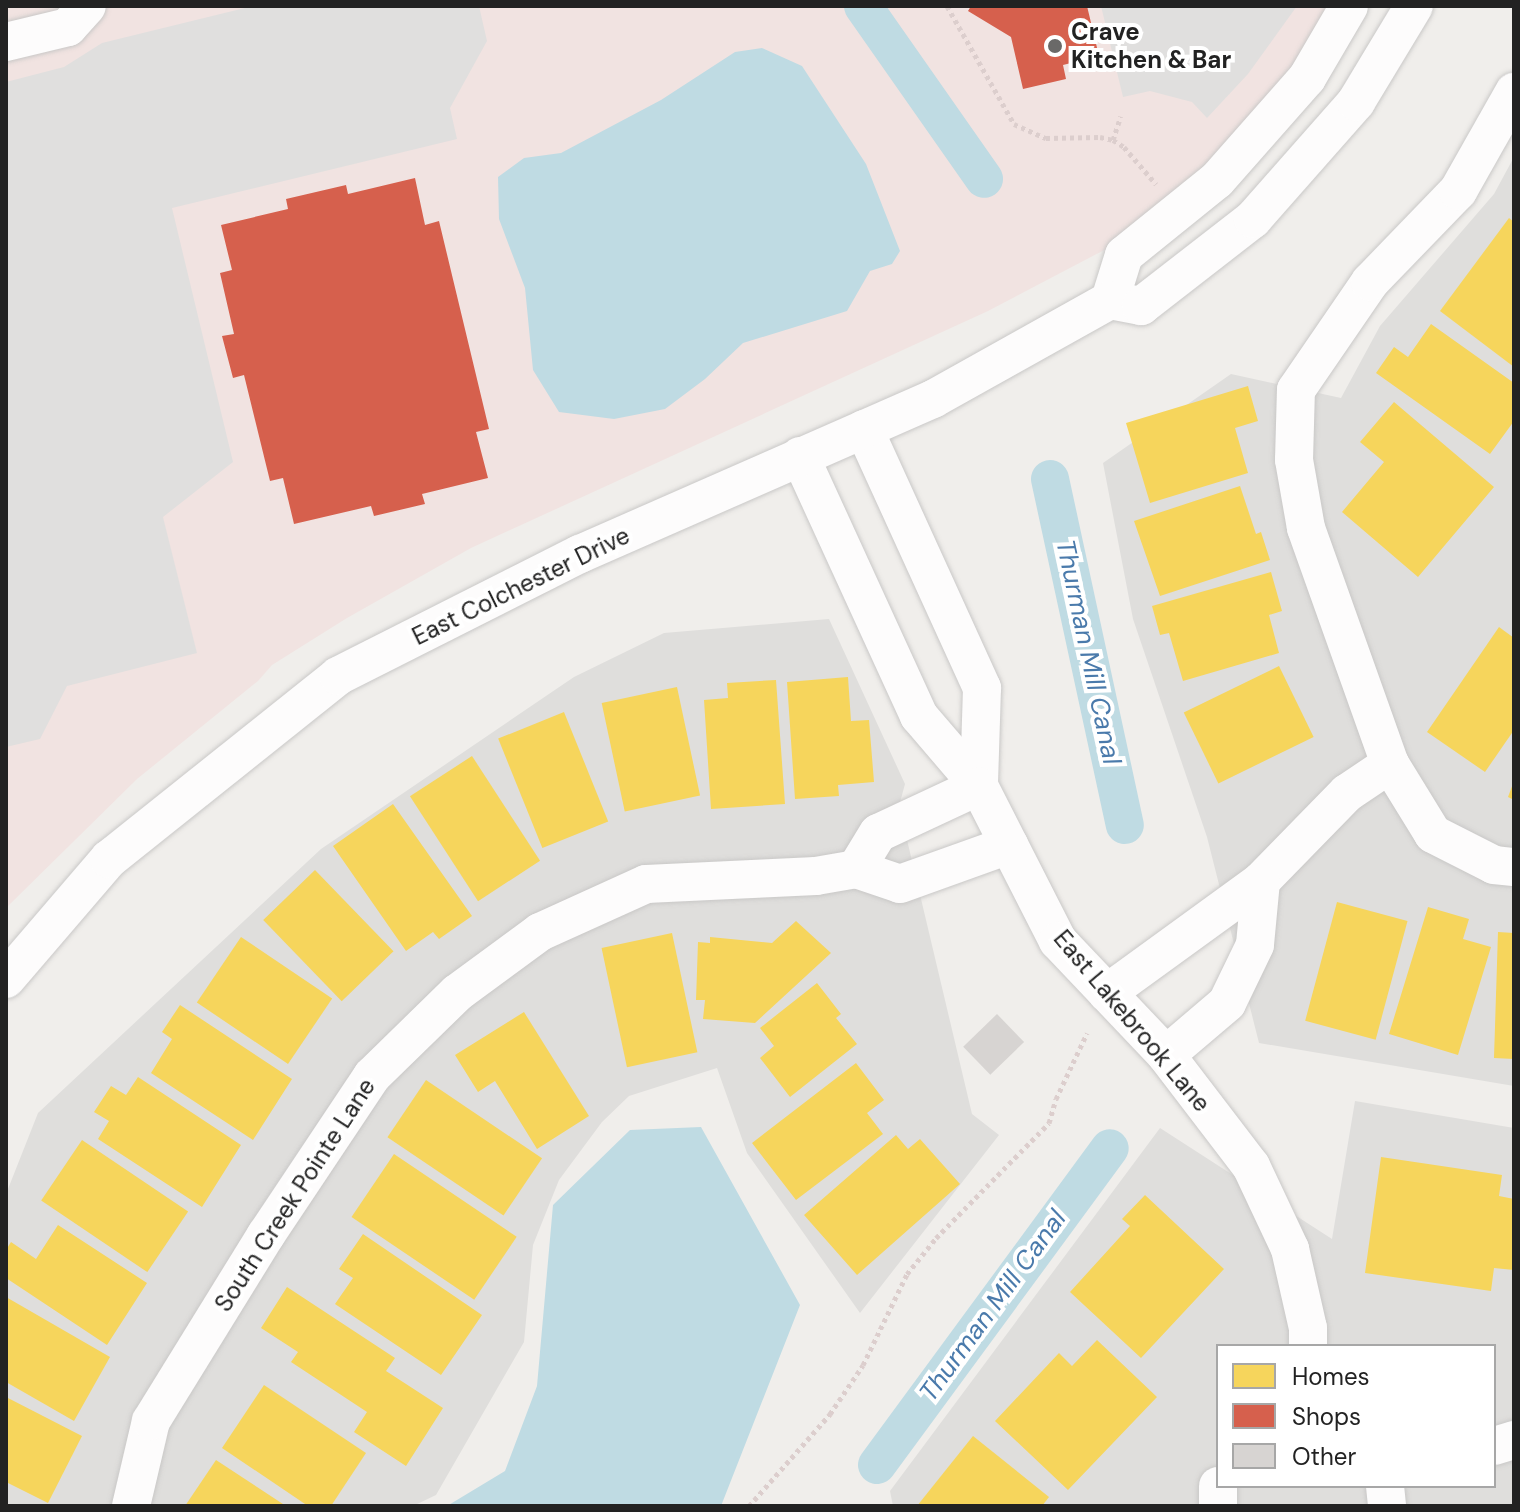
<!DOCTYPE html>
<style>
body{margin:0}
#map{position:relative;width:1520px;height:1512px;overflow:hidden;background:#f0eeeb;font-family:"DM Sans",sans-serif}
div>[style]{position:absolute}
[style*='--x']{left:calc(var(--x)*1px);top:calc(var(--y)*1px);width:calc(var(--w)*1px);rotate:calc(var(--a)*1deg)}
.residential>*{inset:0;background:#dfdedc}
.commercial>*{inset:0;background:#f1e3e1}
.parking>*{inset:0;background:#e0dfde}
.water>*{inset:0;background:#bfdbe3}
.homes>*{inset:0;background:#f6d55c;transform-origin:0 0}
.shops>*{inset:0;background:#d6604d}
.canal>*{height:38px;margin:-19px;padding:0 19px;transform-origin:19px;border-radius:19px;background:#bfdbe3}
.building>*{inset:0;background:#d7d4d2;transform-origin:0 0}
.path>*{height:5px;margin-top:-2.5px;transform-origin:0;background:repeating-linear-gradient(90deg,#dccecd 0 4px,transparent 0 8px)}
.roads{filter:drop-shadow(0 0 2px #c9c8c7) drop-shadow(0 0 2px #c9c8c7)}
.minor>*{height:38px;margin:-19px;padding:0 19px;transform-origin:19px;border-radius:19px;background:#fdfcfc}
.dots>*{width:22px;height:22px;translate:-50% -50%;box-sizing:border-box;border:4px solid #fff;border-radius:50%}
span{translate:-50% -50%;white-space:nowrap;text-align:center;line-height:1.15;-webkit-text-stroke:8px #fff;paint-order:stroke}
.poi-label{font-size:24px;color:#222;font-weight:700}
.left{translate:0 -50%;text-align:left}
.street-label{font-size:24px;color:#222}
.water-label{font-size:26px;color:#4a7aab;font-style:italic}
.frame{position:absolute;inset:0;border:8px solid #222;pointer-events:none}
.legend{position:absolute;left:1216px;top:1344px;width:280px;height:144px;box-sizing:border-box;background:#fff;border:2px solid #a7a7a7;margin:0;padding:10px 14px;list-style:none;font-size:24px;color:#222}
.legend li{display:flex;align-items:center;gap:16px;height:40px}
.legend b{width:40px;border:2px solid #a7a7a7}
</style>
<div id="map">
<div class="residential">
<i style="clip-path:polygon(1514px 157px,1514px 1086px,1259px 1043px,1207px 837px,1133px 619px,1103px 463px,1231px 374px,1341px 398px,1380px 326px,1494px 194px)"></i>
<i style="clip-path:polygon(829px 619px,905px 784px,899px 806px,972px 1114px,999px 1135px,860px 1313px,747px 1153px,717px 1068px,629px 1096px,602px 1122px,559px 1180px,533px 1245px,524px 1342px,436px 1495px,413px 1506px,6px 1506px,6px 1194px,38px 1113px,321px 849px,574px 677px,664px 633px)"></i>
<i style="clip-path:polygon(evenodd,1355px 1101px,1514px 1128px,1514px 1506px,893px 1506px,890px 1491px,1160px 1128px,1332px 1239px,1355px 1101px,1218px 1346px,1494px 1346px,1494px 1486px,1218px 1486px,1218px 1346px)"></i>
</div>
<div class="commercial">
<i style="clip-path:polygon(6px 6px,1339px 6px,1252px 126px,1129px 237px,988px 311px,471px 548px,347px 618px,272px 665px,258px 681px,137px 779px,6px 908px)"></i>
</div>
<div class="parking">
<i style="clip-path:polygon(253px 6px,479px 6px,487px 41px,450px 108px,457px 139px,172px 208px,233px 462px,163px 517px,197px 653px,67px 686px,40px 739px,6px 747px,6px 82px,64px 67px,102px 43px)"></i>
<i style="clip-path:polygon(1101px 6px,1297px 6px,1248px 74px,1207px 118px,1192px 102px,1150px 91px,1123px 97px)"></i>
</div>
<div class="water">
<i style="clip-path:polygon(762px 48px,802px 66px,866px 164px,900px 251px,892px 264px,870px 271px,847px 311px,743px 343px,705px 379px,665px 409px,614px 419px,559px 412px,533px 370px,525px 288px,499px 219px,498px 177px,524px 158px,561px 153px,661px 100px,735px 52px)"></i>
<i style="clip-path:polygon(701px 1127px,800px 1305px,721px 1506px,447px 1506px,505px 1471px,537px 1386px,553px 1205px,630px 1130px)"></i>
</div>
<div class="homes">
<i style="clip-path:polygon(1509px 218px,1514px 222px,1514px 367px,1440px 311px)"></i>
<i style="clip-path:polygon(1431px 324px,1514px 383px,1514px 421px,1490px 454px,1376px 373px,1394px 347px,1408px 357px)"></i>
<i style="clip-path:polygon(1248px 386px,1258px 421px,1235px 428px,1248px 473px,1150px 503px,1126px 423px)"></i>
<i style="clip-path:polygon(1394px 402px,1494px 487px,1418px 577px,1342px 512px,1384px 462px,1360px 442px)"></i>
<i style="clip-path:polygon(1240px 486px,1256px 534px,1261px 532px,1270px 560px,1160px 596px,1134px 521px)"></i>
<i style="clip-path:polygon(1271px 572px,1282px 611px,1269px 615px,1279px 653px,1183px 681px,1169px 633px,1160px 635px,1152px 606px)"></i>
<i style="clip-path:polygon(1499px 627px,1514px 638px,1514px 730px,1485px 772px,1427px 732px)"></i>
<i style="left:1279px;top:666px;width:79px;height:106px;rotate:64deg"></i>
<i style="clip-path:polygon(848px 677px,851px 721px,869px 720px,874px 782px,838px 785px,839px 796px,795px 799px,787px 682px)"></i>
<i style="clip-path:polygon(776px 680px,785px 804px,711px 809px,704px 700px,728px 698px,727px 683px)"></i>
<i style="left:677px;top:687px;width:111px;height:77px;rotate:78deg"></i>
<i style="left:564px;top:712px;width:118px;height:71px;rotate:68deg"></i>
<i style="left:472px;top:756px;width:125px;height:74px;rotate:57deg"></i>
<i style="clip-path:polygon(1514px 781px,1514px 800px,1508px 797px)"></i>
<i style="clip-path:polygon(393px 804px,472px 916px,439px 939px,433px 932px,406px 951px,333px 846px)"></i>
<i style="left:315px;top:870px;width:113px;height:72px;rotate:46deg"></i>
<i style="left:1337px;top:902px;width:73px;height:123px;rotate:15deg"></i>
<i style="clip-path:polygon(1428px 907px,1469px 919px,1463px 939px,1491px 947px,1458px 1055px,1389px 1034px)"></i>
<i style="clip-path:polygon(796px 921px,831px 953px,755px 1023px,703px 1019px,705px 1000px,696px 1000px,698px 942px,710px 943px,710px 937px,772px 943px)"></i>
<i style="clip-path:polygon(1498px 932px,1514px 933px,1514px 1059px,1494px 1058px)"></i>
<i style="left:672px;top:933px;width:122px;height:72px;rotate:78deg"></i>
<i style="left:241px;top:937px;width:110px;height:79px;rotate:34deg"></i>
<i style="clip-path:polygon(817px 983px,841px 1014px,836px 1018px,857px 1044px,790px 1097px,760px 1058px,774px 1046px,760px 1028px)"></i>
<i style="clip-path:polygon(180px 1005px,292px 1079px,253px 1140px,151px 1073px,172px 1039px,162px 1032px)"></i>
<i style="clip-path:polygon(524px 1012px,589px 1116px,537px 1149px,495px 1081px,478px 1092px,455px 1055px)"></i>
<i style="clip-path:polygon(856px 1063px,884px 1100px,867px 1113px,883px 1134px,796px 1200px,752px 1143px)"></i>
<i style="clip-path:polygon(138px 1077px,241px 1145px,202px 1207px,98px 1139px,109px 1121px,94px 1112px,111px 1086px,126px 1095px)"></i>
<i style="left:426px;top:1080px;width:140px;height:69px;rotate:34deg"></i>
<i style="clip-path:polygon(896px 1135px,908px 1149px,920px 1139px,960px 1184px,857px 1275px,804px 1215px)"></i>
<i style="left:82px;top:1140px;width:128px;height:73px;rotate:34deg"></i>
<i style="left:394px;top:1154px;width:148px;height:76px;rotate:34deg"></i>
<i style="clip-path:polygon(1381px 1157px,1502px 1175px,1499px 1196px,1514px 1199px,1514px 1270px,1494px 1268px,1491px 1291px,1365px 1273px)"></i>
<i style="clip-path:polygon(1145px 1195px,1224px 1269px,1141px 1358px,1070px 1292px,1130px 1226px,1122px 1219px)"></i>
<i style="clip-path:polygon(58px 1225px,147px 1283px,107px 1345px,6px 1278px,6px 1250px,11px 1242px,36px 1259px)"></i>
<i style="clip-path:polygon(363px 1234px,482px 1315px,441px 1375px,335px 1304px,353px 1278px,339px 1269px)"></i>
<i style="clip-path:polygon(287px 1287px,395px 1358px,386px 1371px,443px 1408px,406px 1466px,354px 1432px,367px 1412px,291px 1362px,298px 1352px,261px 1328px)"></i>
<i style="clip-path:polygon(6px 1297px,110px 1357px,74px 1421px,6px 1382px)"></i>
<i style="clip-path:polygon(1097px 1340px,1157px 1397px,1068px 1490px,995px 1421px,1059px 1353px,1072px 1366px)"></i>
<i style="clip-path:polygon(264px 1385px,366px 1453px,331px 1506px,308px 1506px,222px 1448px)"></i>
<i style="clip-path:polygon(6px 1397px,82px 1436px,48px 1503px,6px 1482px)"></i>
<i style="clip-path:polygon(973px 1436px,1049px 1497px,1042px 1506px,917px 1506px)"></i>
<i style="clip-path:polygon(216px 1460px,286px 1506px,185px 1506px)"></i>
</div>
<div class="shops">
<i style="clip-path:polygon(971px 6px,1087px 6px,1099px 56px,1063px 65px,1066px 79px,1023px 89px,1011px 37px,968px 11px)"></i>
<i style="clip-path:polygon(415px 178px,425px 225px,439px 221px,489px 429px,476px 432px,488px 478px,422px 494px,425px 504px,374px 516px,371px 506px,294px 524px,283px 478px,270px 481px,244px 375px,233px 378px,222px 336px,234px 334px,220px 273px,232px 270px,221px 225px,288px 209px,286px 199px,346px 185px,348px 194px)"></i>
</div>
<div class="canal">
<i style="--x:863;--y:6;--w:211;--a:55"></i>
<i style="--x:1050;--y:479;--w:354;--a:77.8"></i>
<i style="--x:877;--y:1465;--w:393;--a:-53.7"></i>
</div>
<div class="building">
<i style="left:997px;top:1014px;width:39px;height:47px;rotate:46deg"></i>
</div>
<div class="path">
<i style="--x:947;--y:6;--w:136;--a:60.4"></i>
<i style="--x:1014;--y:124;--w:35;--a:24"></i>
<i style="--x:1046;--y:138;--w:54;--a:-1.1"></i>
<i style="--x:1100;--y:137;--w:13;--a:13"></i>
<i style="--x:1113;--y:140;--w:13;--a:32"></i>
<i style="--x:1124;--y:147;--w:49;--a:49.1"></i>
<i style="--x:1113;--y:140;--w:25;--a:-72"></i>
<i style="--x:749;--y:1506;--w:123;--a:-48.6"></i>
<i style="--x:830;--y:1414;--w:59;--a:-56"></i>
<i style="--x:863;--y:1365;--w:101;--a:-64.2"></i>
<i style="--x:907;--y:1274;--w:46;--a:-51.1"></i>
<i style="--x:936;--y:1238;--w:161;--a:-45.5"></i>
<i style="--x:1049;--y:1123;--w:25;--a:-74"></i>
<i style="--x:1056;--y:1099;--w:73;--a:-64.8"></i>
</div>
<div class="roads">
<div class="minor">
<i style="--x:6;--y:42;--w:64;--a:-13.6"></i>
<i style="--x:68;--y:27;--w:28;--a:-48"></i>
<i style="--x:1110;--y:300;--w:47;--a:-72.7"></i>
<i style="--x:1124;--y:255;--w:119;--a:-38.9"></i>
<i style="--x:1217;--y:180;--w:136;--a:-48.6"></i>
<i style="--x:1307;--y:78;--w:83;--a:-59.7"></i>
<i style="--x:864;--y:429;--w:285;--a:65.5"></i>
<i style="--x:982;--y:688;--w:98;--a:91.8"></i>
<i style="--x:800;--y:456;--w:286;--a:65.4"></i>
<i style="--x:919;--y:716;--w:92;--a:49.4"></i>
<i style="--x:979;--y:786;--w:174;--a:63"></i>
<i style="--x:1058;--y:941;--w:157;--a:46.5"></i>
<i style="--x:1166;--y:1055;--w:140;--a:52.6"></i>
<i style="--x:1251;--y:1166;--w:92;--a:64.8"></i>
<i style="--x:1290;--y:1249;--w:81;--a:77.2"></i>
<i style="--x:1308;--y:1328;--w:18;--a:90"></i>
<i style="--x:1390;--y:764;--w:82;--a:58.4"></i>
<i style="--x:1433;--y:834;--w:68;--a:26.9"></i>
<i style="--x:1494;--y:865;--w:20;--a:6"></i>
<i style="--x:979;--y:786;--w:111;--a:155"></i>
<i style="--x:878;--y:833;--w:42;--a:121.4"></i>
<i style="--x:856;--y:869;--w:46;--a:18.8"></i>
<i style="--x:900;--y:884;--w:116;--a:-19.7"></i>
<i style="--x:1261;--y:881;--w:123;--a:-45.7"></i>
<i style="--x:1347;--y:793;--w:52;--a:-34"></i>
<i style="--x:1390;--y:764;--w:251;--a:-109.6"></i>
<i style="--x:1306;--y:528;--w:69;--a:-100"></i>
<i style="--x:1294;--y:460;--w:70;--a:-88.4"></i>
<i style="--x:1296;--y:390;--w:131;--a:-55.6"></i>
<i style="--x:1370;--y:282;--w:127;--a:-46"></i>
<i style="--x:1458;--y:191;--w:114;--a:-60.5"></i>
<i style="--x:6;--y:979;--w:158;--a:-49.4"></i>
<i style="--x:109;--y:859;--w:293;--a:-38.6"></i>
<i style="--x:338;--y:676;--w:271;--a:-26.8"></i>
<i style="--x:580;--y:554;--w:386;--a:-23.7"></i>
<i style="--x:933;--y:399;--w:203;--a:-29.2"></i>
<i style="--x:1110;--y:300;--w:32;--a:11"></i>
<i style="--x:1141;--y:306;--w:142;--a:-37.8"></i>
<i style="--x:1253;--y:219;--w:156;--a:-48.6"></i>
<i style="--x:1356;--y:102;--w:112;--a:-58.9"></i>
<i style="--x:1107;--y:993;--w:190;--a:-36"></i>
<i style="--x:1261;--y:881;--w:64;--a:95.4"></i>
<i style="--x:1255;--y:945;--w:64;--a:115.8"></i>
<i style="--x:1227;--y:1003;--w:80;--a:139.6"></i>
<i style="--x:1494;--y:1446;--w:21;--a:-17"></i>
<i style="--x:1385;--y:1486;--w:20;--a:84"></i>
<i style="--x:131;--y:1506;--w:87;--a:-76.8"></i>
<i style="--x:151;--y:1421;--w:219;--a:-58.3"></i>
<i style="--x:266;--y:1235;--w:191;--a:-56.3"></i>
<i style="--x:372;--y:1076;--w:119;--a:-44.3"></i>
<i style="--x:457;--y:993;--w:103;--a:-36.3"></i>
<i style="--x:540;--y:932;--w:116;--a:-24.4"></i>
<i style="--x:646;--y:884;--w:170;--a:-2.7"></i>
<i style="--x:816;--y:876;--w:41;--a:-9.9"></i>
<i style="--x:1218;--y:1506;--w:20;--a:-90"></i>
</div>
</div>
<div class="dots">
<i style="left:1055px;top:46px;background:#6a6968"></i>
</div>
<div class="poi-label">
<span class="left" style="left:1071px;top:46px">Crave<br>Kitchen &amp; Bar</span>
</div>
<div class="street-label">
<span style="left:521px;top:586px;rotate:-26deg">East Colchester Drive</span>
<span style="left:1132px;top:1021px;rotate:50deg">East Lakebrook Lane</span>
<span style="left:295px;top:1195px;rotate:-57deg">South Creek Pointe Lane</span>
</div>
<div class="water-label">
<span style="left:1088px;top:652px;rotate:78deg">Thurman Mill Canal</span>
<span style="left:993px;top:1306px;rotate:-54deg">Thurman Mill Canal</span>
</div>
<div class="frame"></div>
<ul class="legend">
<li><b style="height:22px;background:#f6d55c"></b>Homes</li>
<li><b style="height:22px;background:#d6604d"></b>Shops</li>
<li><b style="height:22px;background:#d7d4d2"></b>Other</li>
</ul>
</div>
